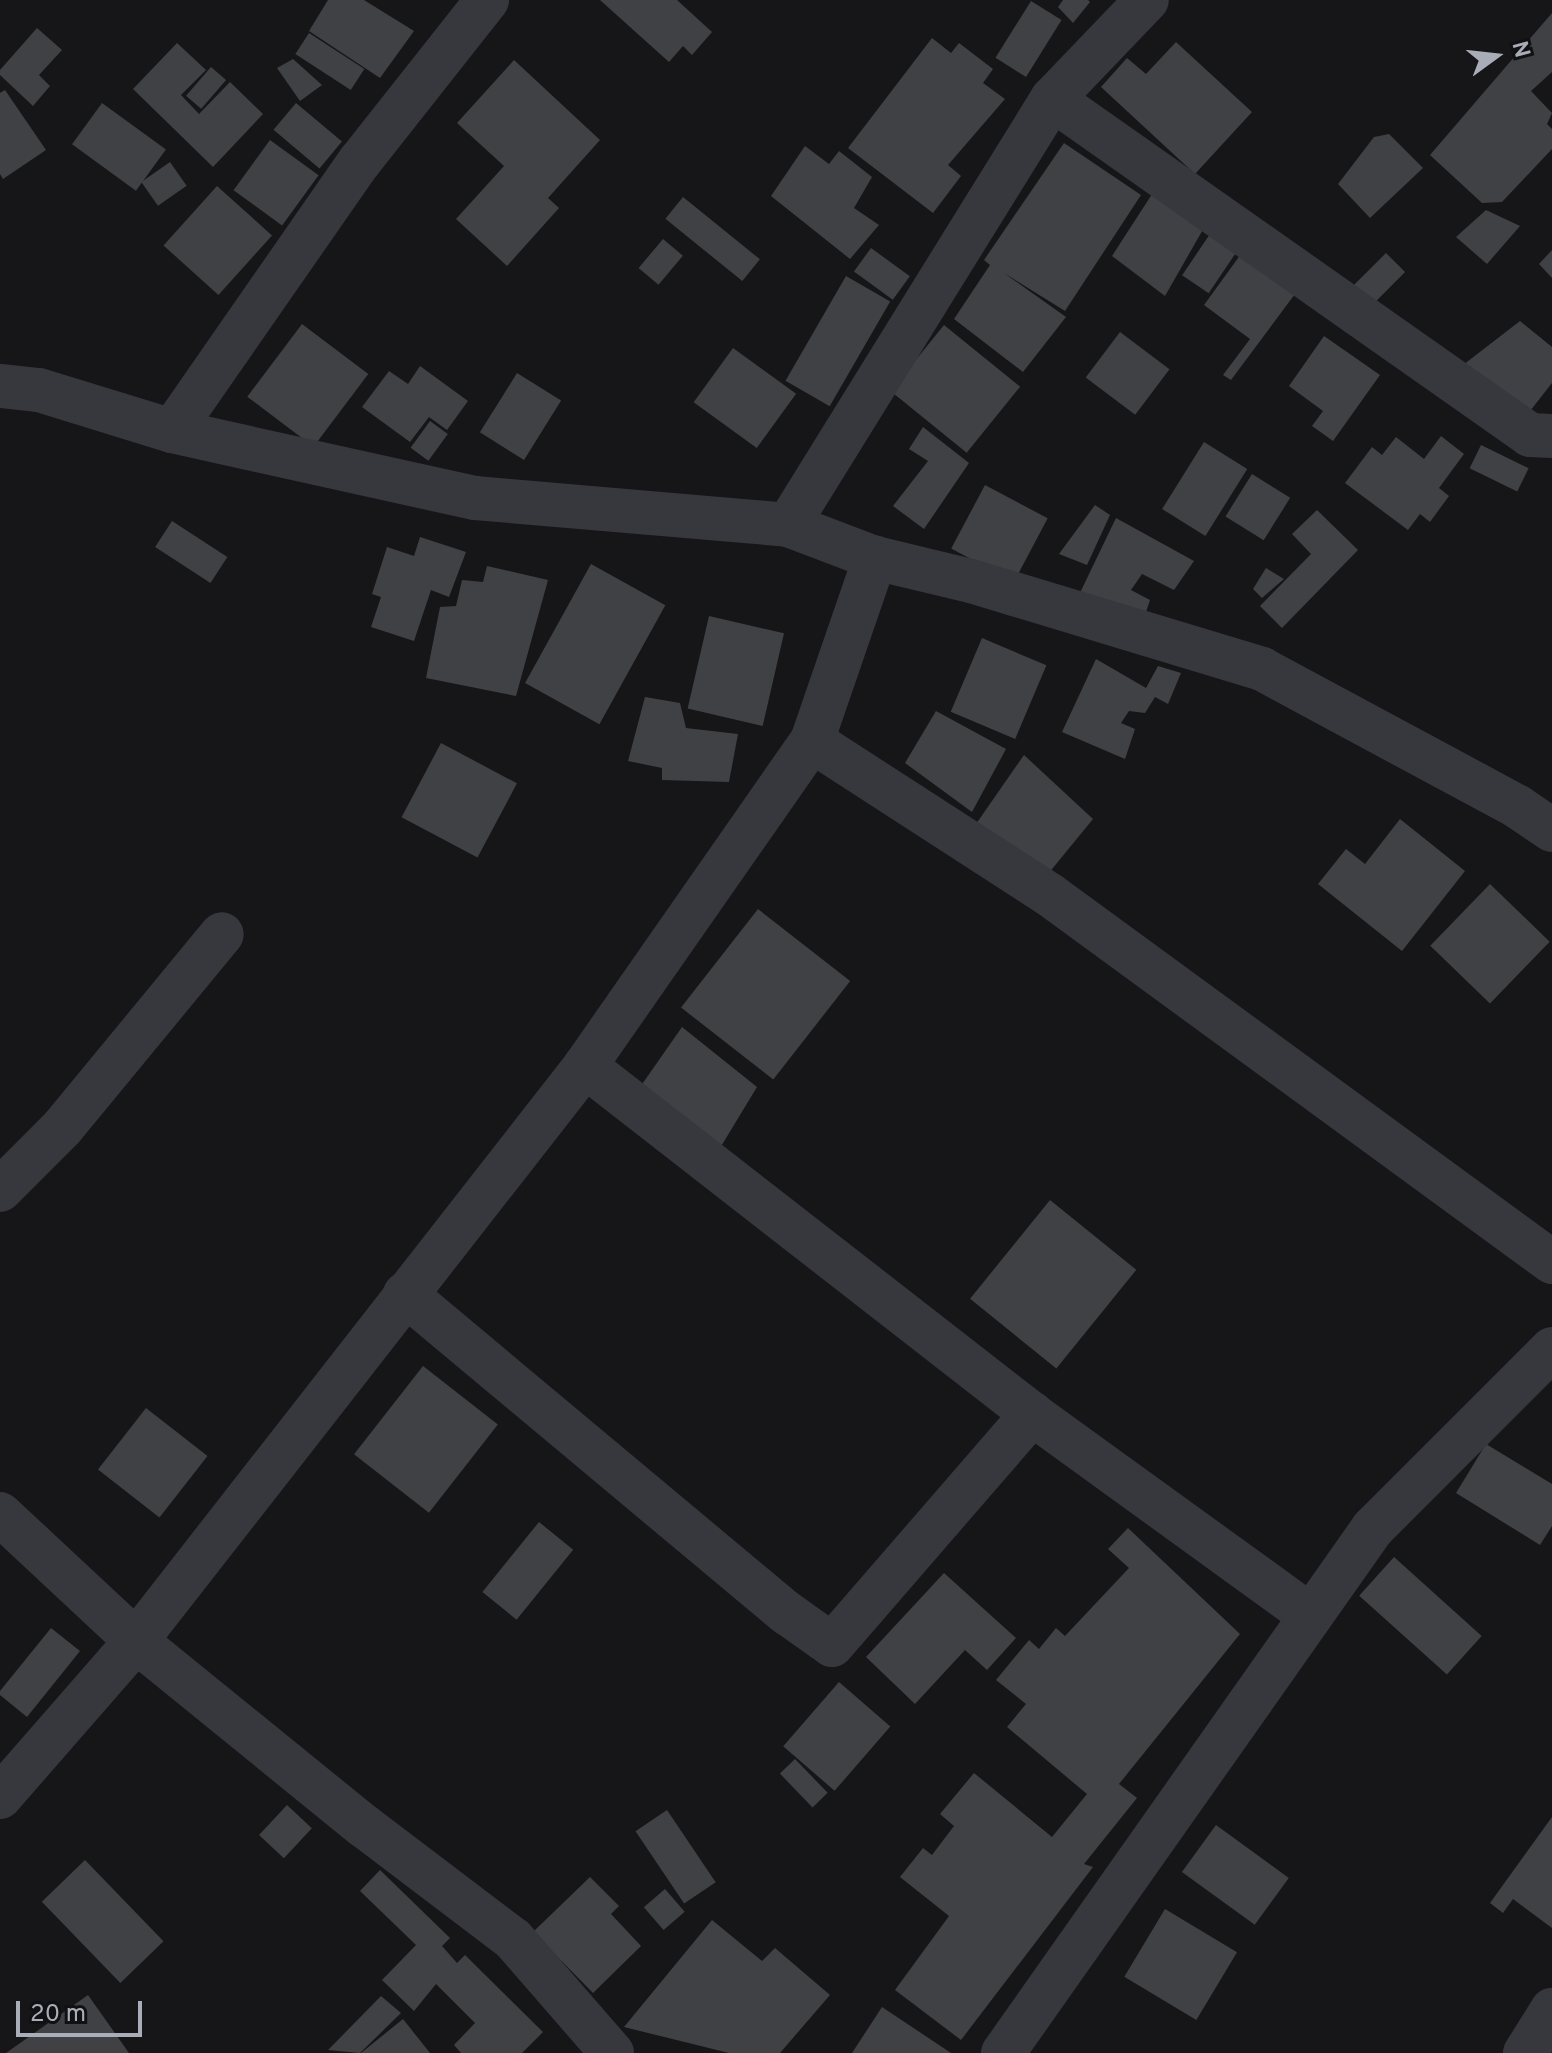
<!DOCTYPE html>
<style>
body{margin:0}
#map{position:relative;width:1552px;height:2053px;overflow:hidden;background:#161618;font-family:Overpass,sans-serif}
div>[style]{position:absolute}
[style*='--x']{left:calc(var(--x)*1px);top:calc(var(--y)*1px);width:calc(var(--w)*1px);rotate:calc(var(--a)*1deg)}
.building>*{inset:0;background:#404145;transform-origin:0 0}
.minor>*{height:44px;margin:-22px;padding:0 22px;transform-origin:22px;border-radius:22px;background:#37383d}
span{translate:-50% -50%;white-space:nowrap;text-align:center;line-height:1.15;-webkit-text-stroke:6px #111113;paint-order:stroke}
.north{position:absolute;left:1456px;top:16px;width:80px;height:80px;-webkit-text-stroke:6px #111113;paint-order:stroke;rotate:75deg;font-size:22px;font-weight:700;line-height:32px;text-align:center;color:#a8adb8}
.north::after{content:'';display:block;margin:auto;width:28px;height:36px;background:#a8adb8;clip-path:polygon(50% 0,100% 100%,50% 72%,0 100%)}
.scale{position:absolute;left:16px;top:2001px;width:126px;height:36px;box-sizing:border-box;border:4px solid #a8adb8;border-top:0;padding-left:10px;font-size:24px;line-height:28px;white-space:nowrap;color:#a8adb8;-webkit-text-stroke:6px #111113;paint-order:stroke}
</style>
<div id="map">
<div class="building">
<i style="clip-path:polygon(328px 0,364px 0,414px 31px,380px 78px,309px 31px)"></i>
<i style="clip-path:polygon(600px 0,677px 0,712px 32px,692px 55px,683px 46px,669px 62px)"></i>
<i style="clip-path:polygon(1063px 0,1088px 0,1090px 2px,1073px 23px,1058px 7px)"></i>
<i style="left:1031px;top:1px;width:36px;height:67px;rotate:32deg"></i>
<i style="clip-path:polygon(1552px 13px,1552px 72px,1531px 91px,1552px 113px,1547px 124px,1552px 129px,1552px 149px,1502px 202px,1482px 203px,1430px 155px)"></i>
<i style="clip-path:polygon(37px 28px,62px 50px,39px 75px,50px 86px,33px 106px,0 75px,0 70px)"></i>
<i style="left:309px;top:33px;width:66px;height:25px;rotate:33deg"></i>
<i style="clip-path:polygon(932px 38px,951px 53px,959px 43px,993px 69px,983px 83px,1005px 99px,948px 165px,961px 176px,933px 213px,848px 148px)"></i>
<i style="clip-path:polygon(1176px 42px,1252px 112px,1195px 174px,1101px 87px,1127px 58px,1146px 74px)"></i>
<i style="clip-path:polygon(177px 43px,206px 70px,181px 95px,199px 114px,230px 82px,263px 114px,213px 167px,133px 89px)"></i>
<i style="clip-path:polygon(293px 59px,322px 85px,300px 101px,277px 68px)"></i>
<i style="clip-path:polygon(514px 60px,600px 140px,548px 198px,559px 208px,507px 266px,456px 219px,504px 166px,457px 123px)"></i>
<i style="left:211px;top:67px;width:20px;height:38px;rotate:41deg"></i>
<i style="clip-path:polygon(5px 90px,46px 150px,3px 179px,0 174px,0 93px)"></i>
<i style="left:102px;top:103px;width:79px;height:51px;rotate:36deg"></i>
<i style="left:296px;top:103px;width:60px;height:35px;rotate:40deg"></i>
<i style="clip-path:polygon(1389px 134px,1423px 168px,1370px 218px,1338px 184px,1374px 137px)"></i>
<i style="left:270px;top:140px;width:60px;height:62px;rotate:36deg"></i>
<i style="clip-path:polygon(1064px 143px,1141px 195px,1065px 311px,1004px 273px,1066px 317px,1023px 372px,954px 319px,990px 265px,984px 260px)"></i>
<i style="clip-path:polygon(805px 146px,829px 164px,839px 151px,872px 177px,854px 208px,879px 225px,850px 259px,771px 196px)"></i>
<i style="left:170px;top:162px;width:29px;height:35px;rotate:55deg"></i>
<i style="left:217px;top:186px;width:74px;height:80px;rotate:42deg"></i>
<i style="clip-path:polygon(1154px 191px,1205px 226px,1165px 296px,1112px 256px)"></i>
<i style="left:683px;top:197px;width:99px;height:28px;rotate:39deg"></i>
<i style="clip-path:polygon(1486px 210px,1520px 226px,1487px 264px,1456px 237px)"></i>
<i style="left:1214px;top:228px;width:32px;height:57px;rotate:34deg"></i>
<i style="left:663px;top:239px;width:26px;height:38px;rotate:40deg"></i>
<i style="left:871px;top:248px;width:48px;height:29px;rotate:36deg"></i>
<i style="clip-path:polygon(1552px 250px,1552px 278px,1539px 264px)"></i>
<i style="left:1386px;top:253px;width:27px;height:57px;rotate:45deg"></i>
<i style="clip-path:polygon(1241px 254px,1295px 294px,1231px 380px,1223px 375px,1250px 339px,1204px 305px)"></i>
<i style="left:846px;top:276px;width:51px;height:121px;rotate:30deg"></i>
<i style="clip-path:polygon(1520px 321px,1552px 347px,1552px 383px,1523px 420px,1463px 365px)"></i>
<i style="left:302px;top:324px;width:83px;height:91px;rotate:37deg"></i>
<i style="left:944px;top:325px;width:98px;height:85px;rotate:39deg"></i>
<i style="left:1120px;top:332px;width:62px;height:57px;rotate:37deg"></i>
<i style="clip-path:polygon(1324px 336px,1380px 375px,1333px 441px,1312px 426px,1323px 411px,1289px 386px)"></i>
<i style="left:733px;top:348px;width:78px;height:67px;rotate:36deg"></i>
<i style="clip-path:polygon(420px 366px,468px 401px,447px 430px,429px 417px,410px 442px,362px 407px,389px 371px,408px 384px)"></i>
<i style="left:517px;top:373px;width:52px;height:70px;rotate:32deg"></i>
<i style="left:430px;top:421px;width:22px;height:33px;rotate:36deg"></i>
<i style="clip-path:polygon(923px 427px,969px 463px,924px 529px,893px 506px,928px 461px,909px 449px)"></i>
<i style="clip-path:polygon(1441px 436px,1464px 454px,1439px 488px,1449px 496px,1430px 522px,1420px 514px,1408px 530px,1345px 483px,1372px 447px,1382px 455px,1396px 437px,1424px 459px)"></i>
<i style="left:1204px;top:442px;width:51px;height:79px;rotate:32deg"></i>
<i style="left:1481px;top:445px;width:53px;height:26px;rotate:26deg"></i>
<i style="left:1252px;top:474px;width:45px;height:50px;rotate:32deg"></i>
<i style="left:985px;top:485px;width:71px;height:72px;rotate:28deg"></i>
<i style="clip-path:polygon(1095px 505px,1110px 515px,1087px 565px,1059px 554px)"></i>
<i style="clip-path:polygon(1317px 510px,1358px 550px,1282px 628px,1260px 606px,1311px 554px,1292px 534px)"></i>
<i style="clip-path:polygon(1116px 518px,1194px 561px,1174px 590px,1142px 574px,1131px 590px,1150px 600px,1143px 621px,1077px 599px)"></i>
<i style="left:172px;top:521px;width:66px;height:31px;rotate:33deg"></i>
<i style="clip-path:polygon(420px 537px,466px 552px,449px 597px,431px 590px,414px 641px,371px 627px,381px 597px,372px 594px,387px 547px,414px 556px)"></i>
<i style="left:591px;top:564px;width:85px;height:136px;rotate:29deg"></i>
<i style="clip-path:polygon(487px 566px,548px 580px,516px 696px,426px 678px,440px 607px,456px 606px,462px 580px,483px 582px)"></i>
<i style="clip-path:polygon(1266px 568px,1284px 579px,1262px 598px,1253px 589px)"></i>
<i style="left:709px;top:616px;width:77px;height:95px;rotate:13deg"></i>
<i style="left:982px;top:638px;width:70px;height:80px;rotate:23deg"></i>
<i style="clip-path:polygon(1096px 659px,1146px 688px,1158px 666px,1181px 673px,1168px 704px,1155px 697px,1145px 713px,1129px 711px,1121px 723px,1135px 729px,1125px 759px,1062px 732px)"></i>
<i style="clip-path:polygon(645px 697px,680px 703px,686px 728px,738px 734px,729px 782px,662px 780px,662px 768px,628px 761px)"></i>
<i style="clip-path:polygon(936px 711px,1006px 749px,972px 812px,905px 763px)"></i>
<i style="left:441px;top:743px;width:86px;height:84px;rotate:28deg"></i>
<i style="clip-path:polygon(1024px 755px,1093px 819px,1048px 874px,976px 824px)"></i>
<i style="clip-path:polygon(1400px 819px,1465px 871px,1402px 951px,1318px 884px,1346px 849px,1365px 864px)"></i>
<i style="left:1490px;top:884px;width:83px;height:86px;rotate:44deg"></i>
<i style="left:758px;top:909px;width:117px;height:125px;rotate:38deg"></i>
<i style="clip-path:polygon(682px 1027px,757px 1087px,717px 1153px,638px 1090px)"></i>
<i style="left:1050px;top:1200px;width:111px;height:127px;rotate:39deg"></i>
<i style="left:423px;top:1366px;width:95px;height:112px;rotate:38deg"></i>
<i style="left:146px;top:1408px;width:78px;height:78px;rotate:38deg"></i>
<i style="clip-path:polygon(1486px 1444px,1552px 1484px,1552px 1526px,1540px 1545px,1456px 1493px)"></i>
<i style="left:539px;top:1522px;width:44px;height:90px;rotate:39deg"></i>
<i style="clip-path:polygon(1128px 1528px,1240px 1634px,1119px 1784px,1137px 1798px,1084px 1864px,1093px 1867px,961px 2040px,895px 1990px,949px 1916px,900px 1877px,923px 1848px,932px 1855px,954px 1826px,940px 1814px,974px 1773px,1052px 1837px,1087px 1794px,1007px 1727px,1026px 1704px,996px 1680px,1029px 1640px,1039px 1649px,1056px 1628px,1065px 1636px,1129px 1568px,1108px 1549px)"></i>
<i style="left:1394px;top:1557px;width:118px;height:52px;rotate:42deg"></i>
<i style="clip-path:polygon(944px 1573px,1016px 1638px,987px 1670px,965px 1650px,915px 1704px,866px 1657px)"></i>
<i style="clip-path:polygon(51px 1628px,80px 1651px,27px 1717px,0 1695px,0 1691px)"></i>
<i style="left:839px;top:1682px;width:68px;height:85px;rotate:41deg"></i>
<i style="left:795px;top:1759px;width:47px;height:21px;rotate:46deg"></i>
<i style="left:287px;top:1805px;width:34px;height:41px;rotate:43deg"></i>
<i style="left:667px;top:1810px;width:87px;height:38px;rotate:56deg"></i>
<i style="clip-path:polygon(1552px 1817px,1552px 1928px,1513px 1899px,1503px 1913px,1490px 1903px)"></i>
<i style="left:1216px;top:1825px;width:90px;height:58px;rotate:36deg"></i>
<i style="left:85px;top:1860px;width:113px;height:60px;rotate:46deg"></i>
<i style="clip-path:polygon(380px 1870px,450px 1938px,442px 1946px,457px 1963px,465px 1955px,543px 2032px,522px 2053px,461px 2053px,454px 2045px,475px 2023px,436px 1984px,414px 2011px,382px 1980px,416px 1945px,360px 1891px)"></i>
<i style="clip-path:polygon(590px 1877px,619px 1906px,611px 1914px,641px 1946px,593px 1993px,533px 1932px)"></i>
<i style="left:665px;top:1889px;width:30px;height:28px;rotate:49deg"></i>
<i style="left:1165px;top:1909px;width:84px;height:79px;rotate:31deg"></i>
<i style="clip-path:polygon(712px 1920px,762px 1961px,775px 1948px,830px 1995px,780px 2053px,729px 2053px,624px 2027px)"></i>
<i style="clip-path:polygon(88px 1995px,129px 2053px,6px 2053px)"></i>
<i style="clip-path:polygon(381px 1996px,401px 2013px,360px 2053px,328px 2050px)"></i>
<i style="clip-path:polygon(882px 2007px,951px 2053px,852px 2053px)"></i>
<i style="clip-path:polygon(403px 2019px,430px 2053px,361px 2053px)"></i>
</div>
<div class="minor">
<i style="--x:1052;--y:99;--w:584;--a:35.1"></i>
<i style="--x:1530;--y:435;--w:22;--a:3"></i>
<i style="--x:0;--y:386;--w:39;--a:6"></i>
<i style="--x:39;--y:390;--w:139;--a:17.1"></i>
<i style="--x:172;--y:431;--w:310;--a:12.5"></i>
<i style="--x:475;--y:498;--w:314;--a:4.9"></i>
<i style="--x:788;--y:525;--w:93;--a:20.8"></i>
<i style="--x:875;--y:558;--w:99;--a:13.5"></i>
<i style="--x:971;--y:581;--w:304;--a:16.8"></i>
<i style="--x:1262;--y:669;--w:291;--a:28.3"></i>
<i style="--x:1518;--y:807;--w:41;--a:34.1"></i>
<i style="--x:172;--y:431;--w:329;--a:-55.2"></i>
<i style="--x:360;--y:161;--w:205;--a:-51.7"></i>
<i style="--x:788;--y:525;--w:501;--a:-58.21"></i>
<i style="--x:1052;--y:99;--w:137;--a:-46.2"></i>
<i style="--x:812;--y:741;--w:283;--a:32.9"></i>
<i style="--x:1050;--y:895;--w:622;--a:36.17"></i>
<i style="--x:585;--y:1066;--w:566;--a:37.9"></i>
<i style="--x:1032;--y:1414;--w:344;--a:35.9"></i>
<i style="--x:0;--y:1190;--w:88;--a:-45"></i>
<i style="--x:62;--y:1128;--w:251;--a:-50.5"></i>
<i style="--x:405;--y:1294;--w:498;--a:39.9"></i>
<i style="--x:787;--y:1613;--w:55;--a:35.4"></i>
<i style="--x:832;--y:1645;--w:306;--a:-49.1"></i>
<i style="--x:0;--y:1514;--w:186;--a:43"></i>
<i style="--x:136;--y:1641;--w:294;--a:39.1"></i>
<i style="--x:364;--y:1826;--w:187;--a:37.2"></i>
<i style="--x:513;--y:1939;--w:151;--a:49"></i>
<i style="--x:0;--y:1797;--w:207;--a:-48.9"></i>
<i style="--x:136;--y:1641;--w:730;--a:-52.01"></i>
<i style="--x:585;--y:1066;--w:396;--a:-55.1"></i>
<i style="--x:812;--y:741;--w:194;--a:-71"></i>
<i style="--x:1003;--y:2053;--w:642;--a:-54.83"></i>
<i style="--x:1373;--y:1528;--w:253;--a:-45"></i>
<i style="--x:1525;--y:2053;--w:51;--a:-57.9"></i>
</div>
<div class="north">N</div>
<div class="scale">20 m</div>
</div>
